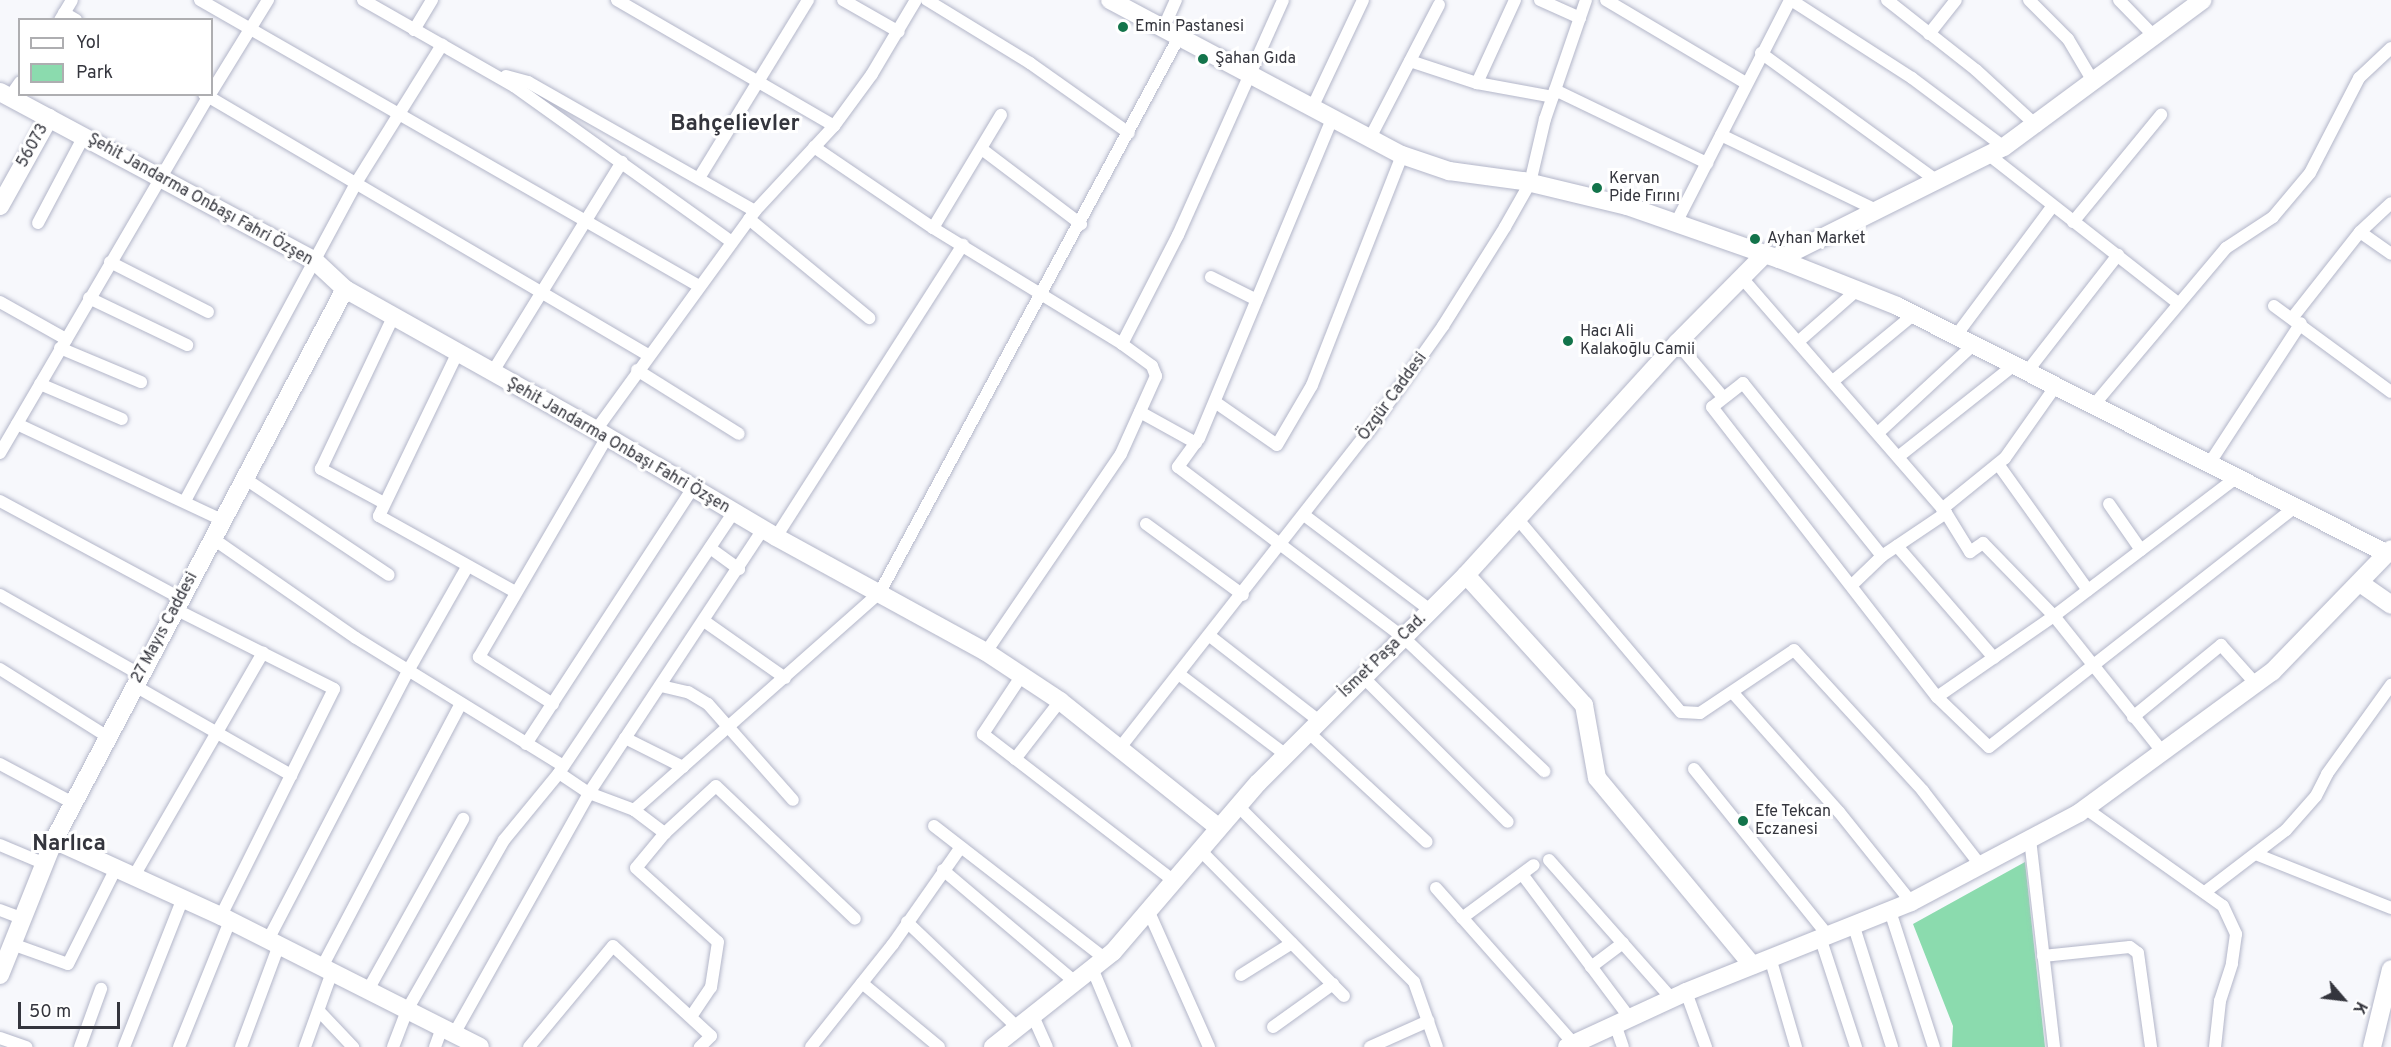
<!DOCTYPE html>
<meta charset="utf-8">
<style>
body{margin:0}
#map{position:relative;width:2391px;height:1047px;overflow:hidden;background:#f7f8fc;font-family:Overpass,sans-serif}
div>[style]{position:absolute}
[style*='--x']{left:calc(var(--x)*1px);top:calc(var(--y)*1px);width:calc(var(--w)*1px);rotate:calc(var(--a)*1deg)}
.green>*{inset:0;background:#8bdbae}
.roads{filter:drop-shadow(0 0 2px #b3b6c9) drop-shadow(0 0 2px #b3b6c9)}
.street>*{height:12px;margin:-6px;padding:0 6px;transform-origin:6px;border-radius:6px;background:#fff}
.secondary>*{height:18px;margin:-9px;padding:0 9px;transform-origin:9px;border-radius:9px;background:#fff}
.dots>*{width:16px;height:16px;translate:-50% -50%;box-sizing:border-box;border:3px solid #fff;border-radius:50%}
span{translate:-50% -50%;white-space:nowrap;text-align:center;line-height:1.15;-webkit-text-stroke:6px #fff;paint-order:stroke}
.poi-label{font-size:16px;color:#34353d}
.left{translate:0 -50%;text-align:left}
.street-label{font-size:16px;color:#34353d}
.district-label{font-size:22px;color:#34353d;font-weight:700}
.legend{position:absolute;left:18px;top:18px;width:195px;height:78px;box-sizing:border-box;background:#fff;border:2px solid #aeaeb1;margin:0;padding:8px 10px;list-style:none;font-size:18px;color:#34353d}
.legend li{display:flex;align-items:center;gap:12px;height:30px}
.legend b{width:30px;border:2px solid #aeaeb1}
.north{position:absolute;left:2313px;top:969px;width:60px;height:60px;-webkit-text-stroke:4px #fff;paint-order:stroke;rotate:118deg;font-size:16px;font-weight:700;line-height:24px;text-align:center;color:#34353d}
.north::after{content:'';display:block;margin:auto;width:21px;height:27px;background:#34353d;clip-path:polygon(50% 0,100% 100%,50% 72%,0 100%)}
.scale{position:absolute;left:18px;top:1002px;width:102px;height:27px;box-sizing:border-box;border:3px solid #34353d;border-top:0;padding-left:8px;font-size:18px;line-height:21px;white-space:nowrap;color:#34353d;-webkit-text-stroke:4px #fff;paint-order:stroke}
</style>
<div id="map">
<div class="green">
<i style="clip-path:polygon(2025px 862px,2045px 1047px,1952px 1047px,1953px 1026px,1913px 924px)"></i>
</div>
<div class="roads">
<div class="street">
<i style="--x:200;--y:0;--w:575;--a:29.82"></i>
<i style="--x:363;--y:0;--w:174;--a:29.7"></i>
<i style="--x:514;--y:86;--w:268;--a:35.6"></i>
<i style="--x:617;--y:0;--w:251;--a:30.1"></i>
<i style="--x:843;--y:0;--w:64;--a:29.7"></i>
<i style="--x:927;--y:0;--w:121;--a:31.5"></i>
<i style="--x:1030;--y:63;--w:121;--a:35.3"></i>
<i style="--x:1540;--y:0;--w:44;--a:24.2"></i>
<i style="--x:1606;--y:0;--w:163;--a:30.7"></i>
<i style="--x:1791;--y:0;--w:144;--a:32.8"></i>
<i style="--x:1912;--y:78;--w:115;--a:36.9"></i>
<i style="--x:1887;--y:0;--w:113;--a:38.2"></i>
<i style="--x:1976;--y:70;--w:83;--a:42.6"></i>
<i style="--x:2029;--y:0;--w:55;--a:45"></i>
<i style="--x:2068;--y:39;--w:51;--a:59.4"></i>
<i style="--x:2119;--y:0;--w:50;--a:45.8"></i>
<i style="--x:64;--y:13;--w:14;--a:30"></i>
<i style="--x:60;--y:20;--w:23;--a:-59"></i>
<i style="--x:1163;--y:29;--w:32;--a:-66"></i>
<i style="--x:414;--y:30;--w:35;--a:-59"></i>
<i style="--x:1929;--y:34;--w:43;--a:-51.5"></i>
<i style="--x:1761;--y:53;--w:218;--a:36"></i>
<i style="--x:1410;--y:61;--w:71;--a:18.2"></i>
<i style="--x:1477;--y:83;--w:77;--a:10.4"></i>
<i style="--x:506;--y:76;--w:23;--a:15"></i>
<i style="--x:528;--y:82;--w:261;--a:29.6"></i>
<i style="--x:1477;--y:83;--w:91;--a:-65.4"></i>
<i style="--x:1555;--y:90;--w:169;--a:25.7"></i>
<i style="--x:212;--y:91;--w:107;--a:-58.4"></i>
<i style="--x:204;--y:94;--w:515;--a:30.45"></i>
<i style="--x:9;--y:98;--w:19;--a:-55"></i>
<i style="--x:1312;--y:108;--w:119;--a:-64.7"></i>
<i style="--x:1332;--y:119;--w:346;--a:112.6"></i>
<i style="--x:1199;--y:438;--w:36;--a:126"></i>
<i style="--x:1178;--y:467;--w:282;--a:37.1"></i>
<i style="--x:1403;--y:637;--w:195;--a:43.5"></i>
<i style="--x:1721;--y:135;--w:172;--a:25.8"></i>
<i style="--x:1370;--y:138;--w:150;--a:-62.6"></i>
<i style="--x:814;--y:147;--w:144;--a:34.2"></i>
<i style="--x:933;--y:228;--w:222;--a:31.5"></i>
<i style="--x:1122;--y:344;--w:37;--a:36"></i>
<i style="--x:1152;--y:366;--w:11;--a:68"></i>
<i style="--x:1156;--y:376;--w:85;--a:114.2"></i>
<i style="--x:1121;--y:454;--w:240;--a:124.3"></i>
<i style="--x:983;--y:150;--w:123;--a:37.1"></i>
<i style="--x:1989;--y:155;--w:240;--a:38.1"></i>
<i style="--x:699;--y:178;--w:209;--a:-58.5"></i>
<i style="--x:749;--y:219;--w:156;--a:39.5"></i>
<i style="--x:2073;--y:222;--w:139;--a:-50.6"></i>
<i style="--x:38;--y:223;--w:98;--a:-62.1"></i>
<i style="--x:1676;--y:223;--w:250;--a:-62.9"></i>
<i style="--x:933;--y:228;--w:132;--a:-59"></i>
<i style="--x:2360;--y:232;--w:38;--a:35"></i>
<i style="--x:110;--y:262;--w:110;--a:27"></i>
<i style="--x:1211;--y:277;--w:51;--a:26.6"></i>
<i style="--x:1742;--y:278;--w:311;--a:49"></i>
<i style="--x:1946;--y:513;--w:46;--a:58.4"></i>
<i style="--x:1970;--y:552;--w:16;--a:-35"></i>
<i style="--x:1983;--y:543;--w:102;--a:45.8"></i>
<i style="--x:2054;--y:616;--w:176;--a:51.4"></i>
<i style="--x:89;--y:298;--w:109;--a:25.6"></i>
<i style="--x:0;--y:302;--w:76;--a:29.3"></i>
<i style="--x:2274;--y:306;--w:145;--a:36.3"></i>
<i style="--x:2293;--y:317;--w:108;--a:-51.8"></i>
<i style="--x:2360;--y:232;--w:42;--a:-43.1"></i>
<i style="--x:1955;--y:337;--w:162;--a:-53.3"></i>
<i style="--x:1799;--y:341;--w:77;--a:-41.3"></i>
<i style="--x:1677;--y:343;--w:71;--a:49.6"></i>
<i style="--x:1122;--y:344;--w:123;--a:-62.8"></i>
<i style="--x:1178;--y:235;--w:257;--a:-65.9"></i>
<i style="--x:60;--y:348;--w:88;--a:22.8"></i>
<i style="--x:457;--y:354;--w:180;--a:115.7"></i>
<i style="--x:379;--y:516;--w:154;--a:29.1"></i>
<i style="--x:637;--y:370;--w:120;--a:32.1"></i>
<i style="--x:492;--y:373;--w:248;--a:-58.4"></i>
<i style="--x:2026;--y:373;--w:150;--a:-52.1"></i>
<i style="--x:1833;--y:381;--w:104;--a:-39.5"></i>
<i style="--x:40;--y:384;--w:89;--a:23.1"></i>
<i style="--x:1215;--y:402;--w:75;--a:34.7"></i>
<i style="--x:1277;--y:445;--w:69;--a:-59.7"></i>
<i style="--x:1312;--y:385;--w:247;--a:-68.6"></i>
<i style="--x:2093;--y:406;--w:207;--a:-49.9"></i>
<i style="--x:2226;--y:248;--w:56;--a:-33.4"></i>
<i style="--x:2273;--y:217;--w:57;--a:-49.9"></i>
<i style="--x:2310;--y:173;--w:107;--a:-62.7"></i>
<i style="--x:2359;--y:78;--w:44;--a:-43.2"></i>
<i style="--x:1140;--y:412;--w:64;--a:29"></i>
<i style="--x:17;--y:424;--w:226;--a:25.1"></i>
<i style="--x:596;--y:430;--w:271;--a:-54"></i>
<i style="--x:755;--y:211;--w:116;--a:-47.1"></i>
<i style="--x:834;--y:126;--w:64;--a:-53.8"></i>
<i style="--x:872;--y:74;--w:86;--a:-59.3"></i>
<i style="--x:1878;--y:433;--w:128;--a:-42.8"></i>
<i style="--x:0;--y:453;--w:416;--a:-59.7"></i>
<i style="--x:1898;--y:457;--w:147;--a:-38.4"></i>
<i style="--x:1998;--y:464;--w:155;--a:54.5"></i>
<i style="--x:2209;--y:464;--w:168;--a:-56.9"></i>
<i style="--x:244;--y:478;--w:174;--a:33.8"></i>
<i style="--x:0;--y:501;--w:204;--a:28.3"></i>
<i style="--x:185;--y:501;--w:361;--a:-61.7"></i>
<i style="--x:356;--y:183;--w:163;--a:-58.1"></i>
<i style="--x:384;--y:503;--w:72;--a:-151.6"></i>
<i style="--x:321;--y:469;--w:170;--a:-64.6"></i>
<i style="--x:2109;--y:504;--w:56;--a:55.2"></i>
<i style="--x:1942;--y:509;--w:81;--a:-39"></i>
<i style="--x:2005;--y:458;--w:87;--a:-54.8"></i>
<i style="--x:1304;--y:515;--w:158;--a:37"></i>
<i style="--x:1516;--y:517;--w:255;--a:49.8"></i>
<i style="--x:1681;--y:712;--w:19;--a:3"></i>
<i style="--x:1700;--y:713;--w:113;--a:-33.8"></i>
<i style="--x:1794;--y:650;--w:191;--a:47.5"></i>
<i style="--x:1923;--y:791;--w:95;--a:52.3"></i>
<i style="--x:1146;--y:524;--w:120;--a:36.2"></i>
<i style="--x:776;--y:537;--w:347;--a:-57.4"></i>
<i style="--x:212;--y:538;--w:175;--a:34.8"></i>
<i style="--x:356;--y:638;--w:243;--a:31.7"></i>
<i style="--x:1897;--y:546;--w:148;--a:49.1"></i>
<i style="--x:710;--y:548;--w:36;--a:36"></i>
<i style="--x:1882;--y:556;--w:222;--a:-128.8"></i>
<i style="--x:1743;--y:383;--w:39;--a:142"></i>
<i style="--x:1712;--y:407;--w:367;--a:52.2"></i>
<i style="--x:1937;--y:697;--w:72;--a:43.9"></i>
<i style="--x:1989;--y:747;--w:389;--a:-38.1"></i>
<i style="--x:1852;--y:585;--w:42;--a:-44"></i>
<i style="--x:1882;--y:556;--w:77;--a:-33.9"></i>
<i style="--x:0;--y:595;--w:162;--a:29.6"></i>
<i style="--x:175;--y:609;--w:178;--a:26.7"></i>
<i style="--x:334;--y:689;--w:254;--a:116.5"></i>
<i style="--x:704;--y:621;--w:99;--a:35.1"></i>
<i style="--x:1211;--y:637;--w:135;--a:37.8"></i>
<i style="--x:0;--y:669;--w:128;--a:32.2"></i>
<i style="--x:1022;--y:675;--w:71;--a:123.5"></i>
<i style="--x:983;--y:734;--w:241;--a:37.6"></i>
<i style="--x:1180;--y:675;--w:131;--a:37"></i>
<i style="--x:1362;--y:676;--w:206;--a:45"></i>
<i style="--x:135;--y:686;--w:180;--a:29.7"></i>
<i style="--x:661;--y:686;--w:28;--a:13"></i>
<i style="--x:688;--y:692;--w:23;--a:31"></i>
<i style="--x:708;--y:704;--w:128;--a:48.5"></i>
<i style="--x:1733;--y:693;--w:159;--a:48.3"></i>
<i style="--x:1839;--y:812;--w:115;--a:51.3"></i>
<i style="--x:1937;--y:697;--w:142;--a:-34.7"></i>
<i style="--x:2054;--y:616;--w:228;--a:-37.2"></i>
<i style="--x:553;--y:704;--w:88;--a:-147.6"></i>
<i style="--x:479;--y:657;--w:255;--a:-59.8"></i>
<i style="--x:2133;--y:717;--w:114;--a:-39.3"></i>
<i style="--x:2221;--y:645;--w:52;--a:48.1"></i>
<i style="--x:1307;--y:731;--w:163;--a:42.8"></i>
<i style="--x:625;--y:738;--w:65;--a:26.6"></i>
<i style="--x:526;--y:744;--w:304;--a:-56.9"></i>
<i style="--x:1119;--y:749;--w:403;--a:-51.9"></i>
<i style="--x:1368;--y:432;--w:130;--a:-54.7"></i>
<i style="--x:1443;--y:326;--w:117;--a:-57.9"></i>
<i style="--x:1505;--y:227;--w:51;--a:-60.4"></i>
<i style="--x:1530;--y:183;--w:66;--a:-76.8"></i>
<i style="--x:1545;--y:119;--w:126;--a:-71"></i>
<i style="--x:1015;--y:759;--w:73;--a:-52.2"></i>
<i style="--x:0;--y:764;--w:83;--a:28.1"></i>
<i style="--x:1694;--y:769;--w:216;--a:51.2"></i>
<i style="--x:559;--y:773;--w:36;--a:34"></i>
<i style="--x:589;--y:793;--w:48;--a:20.7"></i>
<i style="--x:634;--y:810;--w:39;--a:37"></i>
<i style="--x:665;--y:833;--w:69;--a:-42.7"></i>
<i style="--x:716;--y:786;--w:192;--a:43.7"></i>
<i style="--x:1238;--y:806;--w:249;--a:45"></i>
<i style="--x:1414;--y:982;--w:69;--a:70.5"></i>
<i style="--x:2085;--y:808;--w:169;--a:35.4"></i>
<i style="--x:2223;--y:906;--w:31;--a:65"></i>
<i style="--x:2236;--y:934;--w:30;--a:98"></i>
<i style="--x:2232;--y:964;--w:39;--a:108"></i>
<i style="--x:2220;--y:1001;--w:46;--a:96.2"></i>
<i style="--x:634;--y:810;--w:329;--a:-41.5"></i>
<i style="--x:880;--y:592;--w:630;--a:-61.69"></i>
<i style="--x:934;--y:826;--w:215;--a:37.8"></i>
<i style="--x:665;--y:833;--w:45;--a:129.6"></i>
<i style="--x:636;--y:868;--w:110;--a:42.1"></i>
<i style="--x:718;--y:942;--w:46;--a:98.8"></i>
<i style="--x:711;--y:987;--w:36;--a:124"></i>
<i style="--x:2030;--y:839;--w:209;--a:83.4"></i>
<i style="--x:0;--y:845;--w:49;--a:22.9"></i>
<i style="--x:1200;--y:850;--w:205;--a:45.4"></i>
<i style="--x:2258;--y:855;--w:143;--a:21.7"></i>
<i style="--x:1549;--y:860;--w:184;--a:48.5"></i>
<i style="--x:943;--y:870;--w:173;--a:40.3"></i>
<i style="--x:1522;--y:874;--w:179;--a:53.2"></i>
<i style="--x:134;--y:876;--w:258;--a:-60"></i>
<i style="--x:1436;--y:888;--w:208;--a:48.5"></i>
<i style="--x:2205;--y:892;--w:102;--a:-37.4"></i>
<i style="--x:2286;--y:830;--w:45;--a:-48.6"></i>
<i style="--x:2316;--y:796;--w:25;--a:-63"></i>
<i style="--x:2327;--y:774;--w:110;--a:-54.3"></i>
<i style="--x:0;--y:910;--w:25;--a:21"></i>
<i style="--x:1148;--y:910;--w:150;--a:66"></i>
<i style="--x:1890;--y:911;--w:143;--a:72.1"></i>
<i style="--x:1462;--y:918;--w:89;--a:-36.4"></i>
<i style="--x:907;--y:922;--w:153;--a:43.7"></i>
<i style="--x:1854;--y:927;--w:126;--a:72.4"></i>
<i style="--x:268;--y:940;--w:303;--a:-62.5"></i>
<i style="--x:408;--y:671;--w:120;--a:-60.4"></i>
<i style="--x:1821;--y:940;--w:113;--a:71.9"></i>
<i style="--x:12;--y:944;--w:59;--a:19.7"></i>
<i style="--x:68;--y:964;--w:107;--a:-63.4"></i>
<i style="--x:2043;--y:956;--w:87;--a:-5.9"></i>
<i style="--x:2130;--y:947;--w:10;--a:37"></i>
<i style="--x:2138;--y:953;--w:95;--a:82.1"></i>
<i style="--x:1771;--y:961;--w:90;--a:73.8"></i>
<i style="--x:322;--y:967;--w:298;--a:-62.2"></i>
<i style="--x:1591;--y:967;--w:40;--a:-37"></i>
<i style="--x:1092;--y:968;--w:86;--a:67.3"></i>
<i style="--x:1241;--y:975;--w:60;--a:-32.1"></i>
<i style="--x:862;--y:983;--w:100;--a:39.7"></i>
<i style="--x:368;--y:990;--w:196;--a:-60.9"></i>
<i style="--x:1686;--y:992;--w:59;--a:70"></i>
<i style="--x:319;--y:1011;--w:50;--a:46.6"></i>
<i style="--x:1033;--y:1016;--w:34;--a:66"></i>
<i style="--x:1615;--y:1024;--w:24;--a:71"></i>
<i style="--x:1273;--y:1027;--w:74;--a:-35.6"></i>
<i style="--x:454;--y:1034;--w:276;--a:-60.7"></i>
<i style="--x:589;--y:793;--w:316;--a:-56.6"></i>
<i style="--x:0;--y:1038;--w:28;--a:19"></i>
<i style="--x:80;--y:1047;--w:62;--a:-70.1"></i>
<i style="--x:124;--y:1047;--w:160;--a:-68.4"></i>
<i style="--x:179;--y:1047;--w:136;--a:-68"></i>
<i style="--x:241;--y:1047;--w:109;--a:-69.6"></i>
<i style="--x:305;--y:1047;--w:80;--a:-70.2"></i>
<i style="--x:393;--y:1047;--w:40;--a:-69"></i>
<i style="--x:407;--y:1010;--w:196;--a:-60.3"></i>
<i style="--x:504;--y:840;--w:87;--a:-50.6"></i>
<i style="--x:559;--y:773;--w:314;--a:-56.2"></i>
<i style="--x:435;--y:1047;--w:20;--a:-70"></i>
<i style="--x:529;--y:1047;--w:131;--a:-50.3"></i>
<i style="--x:613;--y:946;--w:133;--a:42.6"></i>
<i style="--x:711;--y:1036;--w:16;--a:135"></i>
<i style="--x:811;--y:1047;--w:132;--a:-51.5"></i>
<i style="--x:893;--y:944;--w:118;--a:-55"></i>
<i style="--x:1370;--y:1047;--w:64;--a:-24.1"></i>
</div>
<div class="secondary">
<i style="--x:1110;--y:0;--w:331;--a:28"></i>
<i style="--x:1402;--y:155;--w:50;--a:18.8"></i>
<i style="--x:1449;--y:171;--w:75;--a:7.7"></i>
<i style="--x:1523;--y:181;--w:107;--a:13.5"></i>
<i style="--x:1627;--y:206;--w:161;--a:19.2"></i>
<i style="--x:1779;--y:259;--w:127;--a:21.7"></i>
<i style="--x:1897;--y:306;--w:548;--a:26.8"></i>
<i style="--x:0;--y:92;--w:357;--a:28.2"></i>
<i style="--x:315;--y:261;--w:41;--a:43"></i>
<i style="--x:345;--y:289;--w:288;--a:29.3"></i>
<i style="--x:596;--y:430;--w:209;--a:30.7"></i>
<i style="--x:776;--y:537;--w:239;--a:28.7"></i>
<i style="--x:986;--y:652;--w:89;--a:33.5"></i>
<i style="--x:1060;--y:701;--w:203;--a:38.6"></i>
<i style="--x:0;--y:206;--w:101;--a:-60.9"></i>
<i style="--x:1779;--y:259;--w:251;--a:-26.5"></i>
<i style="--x:2004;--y:147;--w:247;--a:-36.5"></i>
<i style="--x:1466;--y:575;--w:176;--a:47.8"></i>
<i style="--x:1584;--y:705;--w:74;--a:79.9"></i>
<i style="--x:1597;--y:778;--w:243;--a:50.3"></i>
<i style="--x:2360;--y:583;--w:38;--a:35"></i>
<i style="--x:54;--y:840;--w:183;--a:24.5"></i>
<i style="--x:221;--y:916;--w:290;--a:26.8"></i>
<i style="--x:0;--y:975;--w:145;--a:-68.2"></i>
<i style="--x:54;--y:840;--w:623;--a:-62.16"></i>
<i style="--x:993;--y:1047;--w:153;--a:-38.4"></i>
<i style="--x:1113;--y:952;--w:223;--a:-49.4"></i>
<i style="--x:1258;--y:783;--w:294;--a:-45"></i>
<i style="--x:1466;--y:575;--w:314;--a:-47.7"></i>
<i style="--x:1677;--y:343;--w:125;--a:-45.3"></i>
<i style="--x:1567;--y:1047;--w:131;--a:-24.8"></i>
<i style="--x:1686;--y:992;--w:242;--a:-21.8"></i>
<i style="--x:1911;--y:902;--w:190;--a:-27.9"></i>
<i style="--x:2079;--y:813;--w:239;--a:-36.2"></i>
<i style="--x:2272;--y:672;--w:171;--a:-45.9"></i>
<i style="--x:2372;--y:1047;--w:80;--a:-76.3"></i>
</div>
</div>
<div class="dots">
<i style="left:1123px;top:27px;background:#13744b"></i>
<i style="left:1203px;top:59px;background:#13744b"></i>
<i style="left:1597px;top:188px;background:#13744b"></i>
<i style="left:1755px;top:239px;background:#13744b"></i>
<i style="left:1568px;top:341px;background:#13744b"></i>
<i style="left:1743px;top:821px;background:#13744b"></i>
</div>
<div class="poi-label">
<span class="left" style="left:1135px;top:27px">Emin Pastanesi</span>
<span class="left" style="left:1215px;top:59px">Şahan Gıda</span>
<span class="left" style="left:1609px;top:188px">Kervan<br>Pide Fırını</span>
<span class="left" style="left:1767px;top:239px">Ayhan Market</span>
<span class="left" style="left:1580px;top:341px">Hacı Ali<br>Kalakoğlu Camii</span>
<span class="left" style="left:1755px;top:821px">Efe Tekcan<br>Eczanesi</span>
</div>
<div class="street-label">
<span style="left:33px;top:146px;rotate:-61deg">56073</span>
<span style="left:200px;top:200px;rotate:29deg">Şehit Jandarma Onbaşı Fahri Özşen</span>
<span style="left:1393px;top:397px;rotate:-54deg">Özgür Caddesi</span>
<span style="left:618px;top:446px;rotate:30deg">Şehit Jandarma Onbaşı Fahri Özşen</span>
<span style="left:165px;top:628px;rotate:-62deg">27 Mayıs Caddesi</span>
<span style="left:1383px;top:656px;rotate:-44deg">İsmet Paşa Cad.</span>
</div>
<div class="district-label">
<span style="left:735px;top:125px">Bahçelievler</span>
<span style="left:69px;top:845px">Narlıca</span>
</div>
<ul class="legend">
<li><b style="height:8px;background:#fff"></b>Yol</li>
<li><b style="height:16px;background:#8bdbae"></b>Park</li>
</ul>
<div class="north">K</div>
<div class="scale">50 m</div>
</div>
